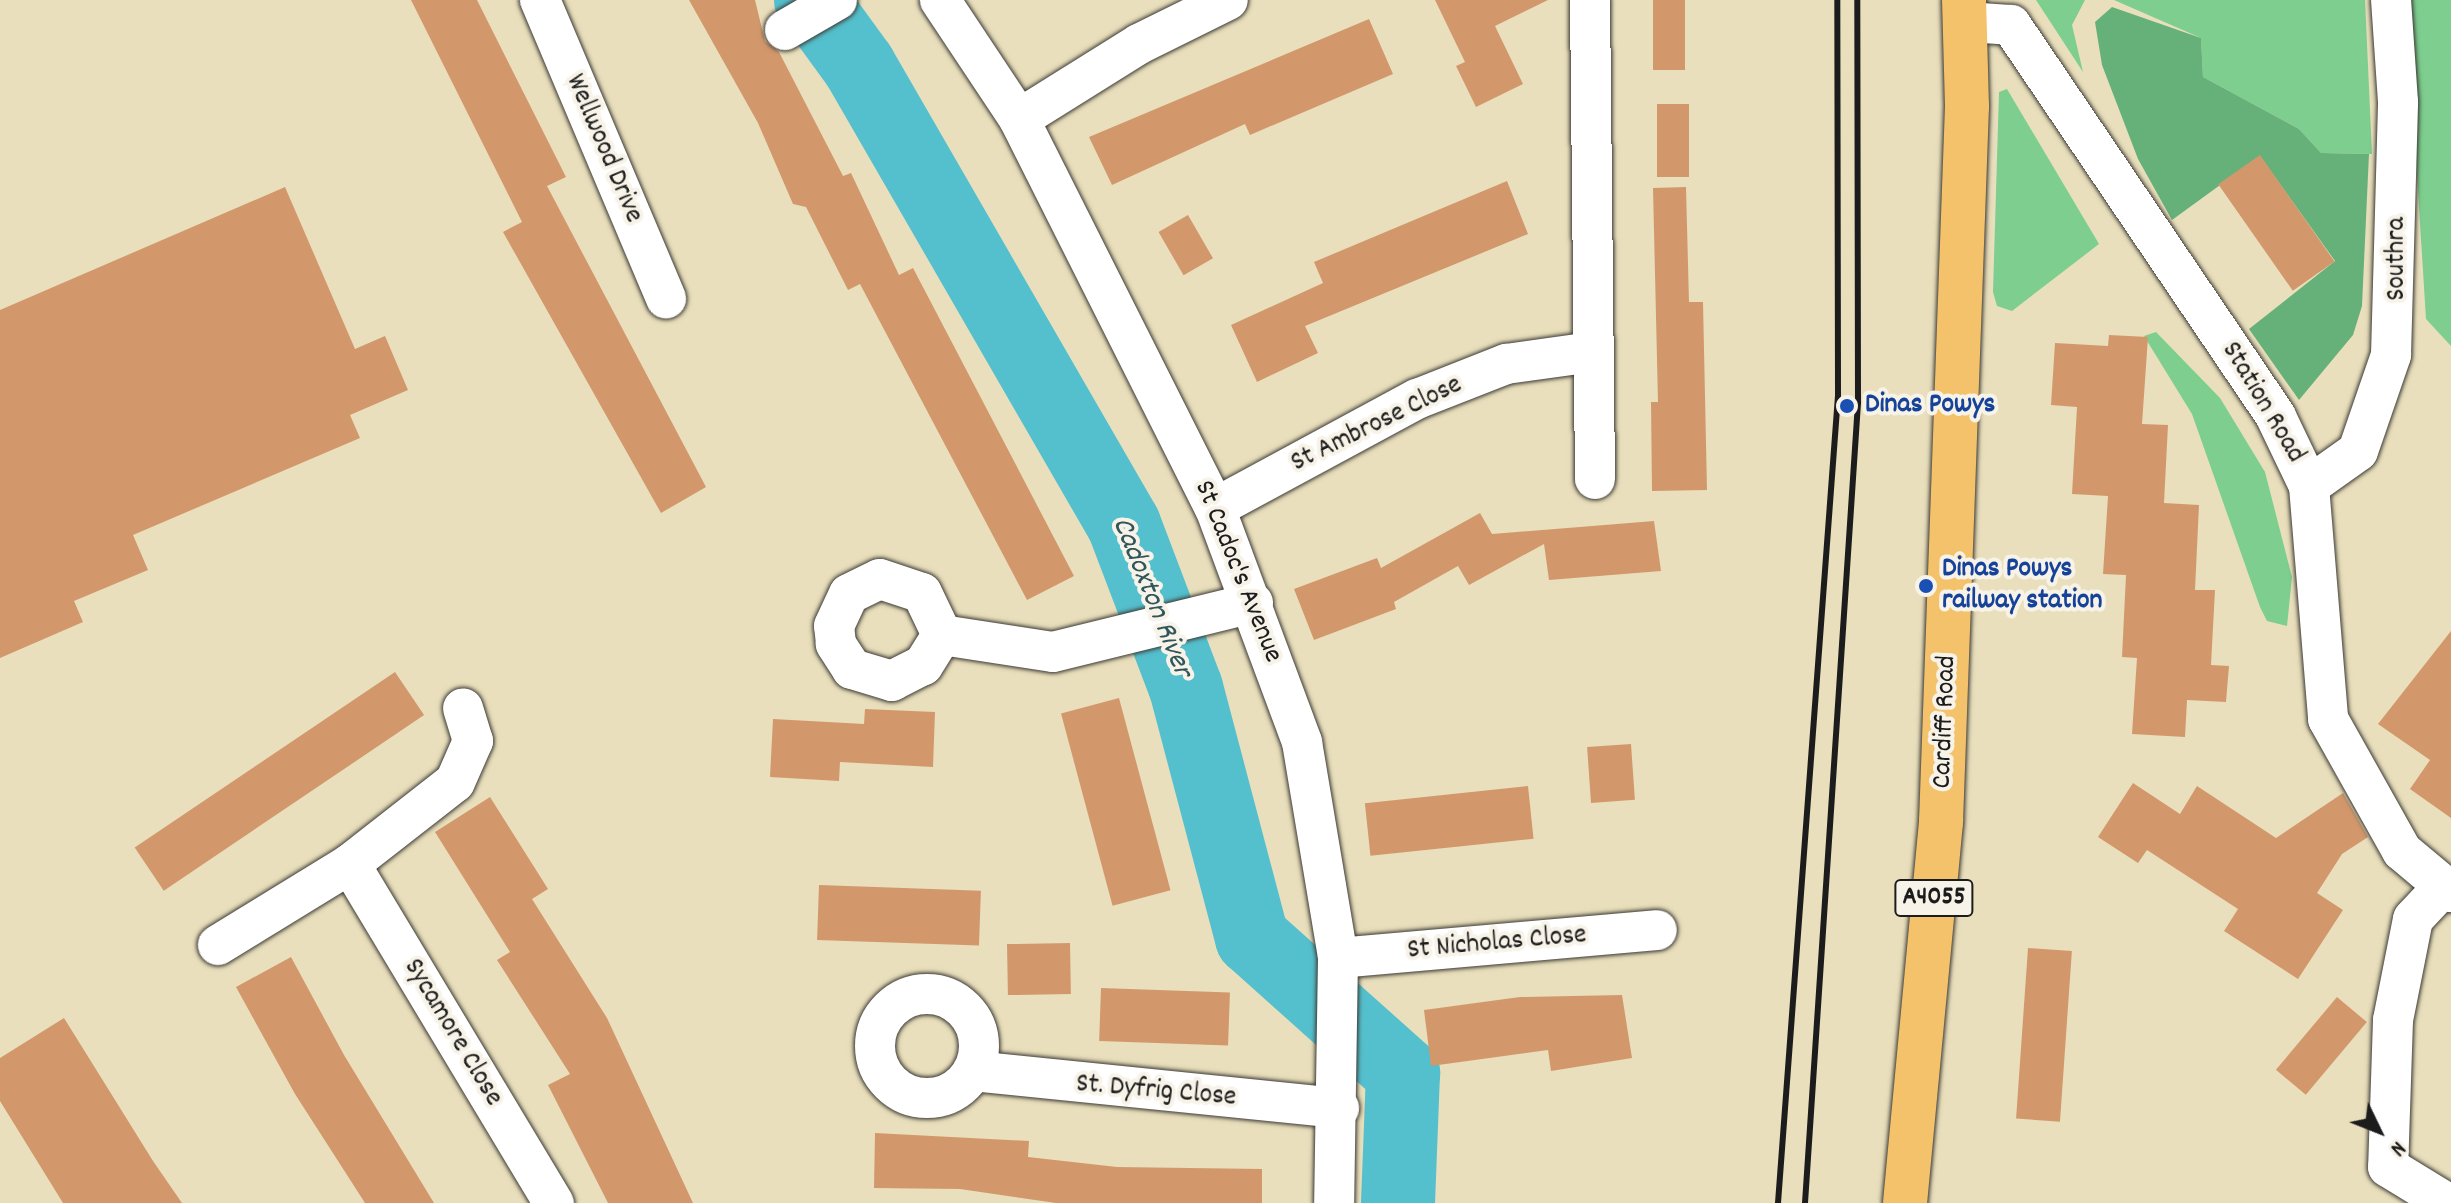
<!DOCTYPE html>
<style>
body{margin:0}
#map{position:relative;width:2451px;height:1203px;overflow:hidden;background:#e9dfbc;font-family:Dekko,sans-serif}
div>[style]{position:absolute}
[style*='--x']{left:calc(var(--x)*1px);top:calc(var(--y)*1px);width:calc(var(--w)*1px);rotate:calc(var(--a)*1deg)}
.green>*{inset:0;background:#7dce8f}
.forest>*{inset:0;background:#66b17a}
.river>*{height:74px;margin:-37px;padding:0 37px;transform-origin:37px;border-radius:37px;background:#54c0cd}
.building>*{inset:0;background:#d2986c;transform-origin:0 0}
.roads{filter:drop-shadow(0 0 2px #3b3934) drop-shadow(0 0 2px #3b3934)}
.minor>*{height:40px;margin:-20px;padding:0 20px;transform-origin:20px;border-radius:20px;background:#fff}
.minor>.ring{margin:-20px;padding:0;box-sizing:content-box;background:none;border:40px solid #fff;border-radius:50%}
.primary>*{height:44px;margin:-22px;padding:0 22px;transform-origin:22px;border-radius:22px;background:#f4c26a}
.rail>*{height:6px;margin:-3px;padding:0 3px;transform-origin:3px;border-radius:3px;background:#1c1c1c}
.dots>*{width:22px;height:22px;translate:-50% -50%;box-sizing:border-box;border:4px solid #f7f3e8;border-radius:50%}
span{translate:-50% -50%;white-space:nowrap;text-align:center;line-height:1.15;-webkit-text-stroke:8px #f7f3e8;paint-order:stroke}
.shield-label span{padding:2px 6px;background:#f7f3e8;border:2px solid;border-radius:6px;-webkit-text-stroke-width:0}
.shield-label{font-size:26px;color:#1c1c1c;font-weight:700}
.street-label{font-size:28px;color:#1c1c1c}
.transit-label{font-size:28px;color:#164399;font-weight:700}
.left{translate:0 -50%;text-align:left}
.water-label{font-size:30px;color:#30555a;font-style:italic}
.north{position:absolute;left:2339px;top:1091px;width:80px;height:80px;-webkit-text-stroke:6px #f7f3e8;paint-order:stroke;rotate:133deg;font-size:22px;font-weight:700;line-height:32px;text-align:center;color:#1c1c1c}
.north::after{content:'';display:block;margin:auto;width:28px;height:36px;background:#1c1c1c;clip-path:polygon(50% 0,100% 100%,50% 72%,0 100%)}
</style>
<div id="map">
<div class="green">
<i style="clip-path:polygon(2036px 0,2085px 0,2072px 25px,2083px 72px)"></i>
<i style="clip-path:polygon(2114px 0,2365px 0,2372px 154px,2321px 153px,2299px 129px,2203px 77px,2201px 38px)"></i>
<i style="clip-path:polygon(2406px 0,2451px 0,2451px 346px,2426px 319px)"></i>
<i style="clip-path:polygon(2007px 89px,2099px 244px,2012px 311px,1997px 306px,1993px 292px,1999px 92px)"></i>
<i style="clip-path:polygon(2156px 332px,2220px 398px,2265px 472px,2292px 577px,2287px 626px,2267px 621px,2260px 607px,2192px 414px,2144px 336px)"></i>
</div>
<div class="forest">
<i style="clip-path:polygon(2112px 7px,2201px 38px,2203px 77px,2299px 129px,2321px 153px,2369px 154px,2362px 306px,2353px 335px,2299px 400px,2249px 329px,2335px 261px,2260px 156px,2172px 220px,2138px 159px,2102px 65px,2095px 22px)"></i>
</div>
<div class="river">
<i style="--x:811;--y:0;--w:82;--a:54"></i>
<i style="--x:859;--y:66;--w:530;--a:60"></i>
<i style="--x:1124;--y:525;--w:174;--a:69.2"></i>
<i style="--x:1186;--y:688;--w:259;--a:75.2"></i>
<i style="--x:1252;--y:938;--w:203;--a:41.8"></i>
<i style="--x:1403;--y:1073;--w:130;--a:92.2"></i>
</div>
<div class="building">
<i style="clip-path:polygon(411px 0,477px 0,566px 177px,547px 186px,706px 487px,661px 513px,503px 232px,522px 222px)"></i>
<i style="clip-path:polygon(689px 0,755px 0,765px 41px,779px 52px,843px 176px,851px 173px,899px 275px,913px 268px,1074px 576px,1027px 600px,860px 284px,848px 290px,806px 207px,793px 204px,758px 123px)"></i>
<i style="clip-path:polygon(1435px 0,1548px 0,1495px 26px,1523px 84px,1476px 107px,1456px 66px,1465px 62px)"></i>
<i style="left:1653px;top:0;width:32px;height:70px"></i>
<i style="clip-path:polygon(1369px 19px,1393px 74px,1250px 135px,1245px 124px,1112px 185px,1089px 137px)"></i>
<i style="left:1657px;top:104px;width:32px;height:73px"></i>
<i style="left:2260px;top:155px;width:130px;height:51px;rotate:55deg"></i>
<i style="clip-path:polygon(1507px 181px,1528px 234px,1305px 326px,1318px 353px,1257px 382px,1231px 325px,1323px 283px,1314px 262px)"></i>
<i style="clip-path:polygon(285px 187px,355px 349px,385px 336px,408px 390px,350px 415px,360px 438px,133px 535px,148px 570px,74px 601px,83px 622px,0 658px,0 310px)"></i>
<i style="clip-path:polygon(1686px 187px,1689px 302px,1703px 302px,1707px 490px,1652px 491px,1651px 402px,1658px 402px,1653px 188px)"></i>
<i style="left:1188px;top:215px;width:50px;height:34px;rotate:60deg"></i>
<i style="clip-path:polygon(2109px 335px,2148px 337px,2142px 424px,2168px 425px,2164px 503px,2199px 505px,2195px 590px,2215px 590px,2211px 665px,2229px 666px,2226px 702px,2187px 700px,2185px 737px,2132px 734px,2137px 658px,2122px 657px,2126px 575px,2103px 574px,2108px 496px,2072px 494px,2077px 407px,2051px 405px,2055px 343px,2108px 346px)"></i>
<i style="clip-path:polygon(1480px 513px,1492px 534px,1654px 521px,1661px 571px,1549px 580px,1544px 544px,1469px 585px,1458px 566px,1394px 602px,1396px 609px,1314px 640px,1294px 589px,1377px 558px,1381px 568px)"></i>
<i style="clip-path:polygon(2451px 631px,2451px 818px,2410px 789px,2430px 760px,2378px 724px)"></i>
<i style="left:395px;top:672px;width:52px;height:314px;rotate:56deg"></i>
<i style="left:1119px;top:698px;width:199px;height:60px;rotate:75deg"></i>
<i style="clip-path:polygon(865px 709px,935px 712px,933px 767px,840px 762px,839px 781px,770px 777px,773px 719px,864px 724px)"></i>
<i style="left:1631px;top:744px;width:56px;height:44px;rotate:86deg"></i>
<i style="clip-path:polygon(2133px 783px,2180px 814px,2197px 786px,2276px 838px,2343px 793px,2368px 837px,2342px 854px,2317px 893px,2343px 910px,2298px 979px,2224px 931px,2238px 909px,2147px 850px,2138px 863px,2098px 837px)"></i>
<i style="left:1528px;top:786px;width:53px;height:164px;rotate:84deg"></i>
<i style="clip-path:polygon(490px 797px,548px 889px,532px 899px,607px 1018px,693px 1203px,608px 1203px,548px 1085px,570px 1074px,497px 960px,510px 952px,435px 832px)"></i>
<i style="left:819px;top:885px;width:162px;height:55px;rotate:2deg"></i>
<i style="left:1070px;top:943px;width:51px;height:63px;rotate:89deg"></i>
<i style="left:2028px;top:948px;width:44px;height:171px;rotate:4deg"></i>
<i style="clip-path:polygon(291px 957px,344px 1055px,434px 1203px,365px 1203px,295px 1094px,236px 987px)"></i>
<i style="left:1101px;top:988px;width:129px;height:53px;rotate:2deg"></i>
<i style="clip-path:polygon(1622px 995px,1632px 1058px,1551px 1071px,1548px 1050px,1431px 1066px,1424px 1010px,1520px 997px)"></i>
<i style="left:2337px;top:997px;width:39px;height:95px;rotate:40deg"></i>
<i style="clip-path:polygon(64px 1018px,153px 1161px,182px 1203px,63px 1203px,0 1101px,0 1058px)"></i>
<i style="clip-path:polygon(875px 1133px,1029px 1141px,1028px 1157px,1117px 1167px,1262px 1169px,1262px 1203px,1056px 1203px,960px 1189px,874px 1188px)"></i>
</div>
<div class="roads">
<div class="minor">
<i style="--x:540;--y:0;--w:324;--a:67.1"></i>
<i style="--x:940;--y:0;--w:143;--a:56.4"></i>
<i style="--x:1019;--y:119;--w:436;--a:63.3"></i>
<i style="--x:1215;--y:508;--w:250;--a:69.6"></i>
<i style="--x:1302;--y:742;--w:219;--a:80.5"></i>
<i style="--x:1338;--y:958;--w:245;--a:90.9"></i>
<i style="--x:1590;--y:0;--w:479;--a:89.4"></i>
<i style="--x:1968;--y:22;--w:43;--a:4"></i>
<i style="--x:2011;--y:25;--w:473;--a:55.9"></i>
<i style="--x:2276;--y:417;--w:76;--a:64.4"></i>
<i style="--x:2309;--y:486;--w:234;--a:85.3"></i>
<i style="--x:2328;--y:719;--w:151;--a:60.7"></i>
<i style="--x:2402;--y:851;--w:64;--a:39.9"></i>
<i style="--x:785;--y:30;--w:60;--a:-30"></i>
<i style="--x:1019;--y:119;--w:142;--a:-32"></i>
<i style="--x:1139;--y:44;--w:99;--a:-26.3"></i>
<i style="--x:2309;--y:486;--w:60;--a:-35.5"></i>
<i style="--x:2358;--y:451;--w:102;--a:-71"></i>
<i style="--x:2391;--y:355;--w:253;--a:-88.4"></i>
<i style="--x:2398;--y:102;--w:102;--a:-93.9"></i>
<i style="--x:1215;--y:508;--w:230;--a:-28.4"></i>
<i style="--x:1417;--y:399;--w:96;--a:-21.5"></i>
<i style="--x:1506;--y:364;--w:88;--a:-7.9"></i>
<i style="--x:880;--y:579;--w:44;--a:18.4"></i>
<i style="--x:922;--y:593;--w:47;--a:64.5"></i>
<i style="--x:942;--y:635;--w:36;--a:122"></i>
<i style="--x:923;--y:665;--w:35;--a:153"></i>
<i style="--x:892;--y:681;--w:42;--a:-163.3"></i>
<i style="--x:852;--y:669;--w:30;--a:-123"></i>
<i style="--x:836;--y:644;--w:18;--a:-96"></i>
<i style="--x:834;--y:626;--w:35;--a:-65"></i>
<i style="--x:849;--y:594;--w:34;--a:-26"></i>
<i style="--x:942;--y:635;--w:112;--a:8.7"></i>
<i style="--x:1053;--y:652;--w:206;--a:-13.8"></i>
<i style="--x:350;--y:864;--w:396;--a:59"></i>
<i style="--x:2444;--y:886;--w:45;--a:133.2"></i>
<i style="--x:2413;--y:919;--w:103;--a:101.2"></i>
<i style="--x:2393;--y:1020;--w:147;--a:91.9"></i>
<i style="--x:2388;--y:1167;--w:69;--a:31.4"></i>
<i style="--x:218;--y:945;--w:155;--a:-31.5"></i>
<i style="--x:350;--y:864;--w:133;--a:-38"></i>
<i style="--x:455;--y:782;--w:45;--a:-66.3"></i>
<i style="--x:473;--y:741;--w:34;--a:-107"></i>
<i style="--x:1338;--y:958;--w:320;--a:-5"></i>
<i class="ring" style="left:875px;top:994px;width:64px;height:64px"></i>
<i style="--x:973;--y:1071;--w:368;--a:5.8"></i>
</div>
<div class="primary">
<i style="--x:1905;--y:1203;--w:383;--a:-84.6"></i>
<i style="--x:1941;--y:822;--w:716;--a:-87.92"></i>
<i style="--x:1967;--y:106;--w:106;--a:-91.6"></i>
</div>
</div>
<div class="rail">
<i style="--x:1778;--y:1203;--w:809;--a:-85.75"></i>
<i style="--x:1838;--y:396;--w:396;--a:-90.1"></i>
<i style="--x:1805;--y:1203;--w:803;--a:-86.21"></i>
<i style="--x:1858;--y:402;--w:402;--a:-90.1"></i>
</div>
<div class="dots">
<i style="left:1847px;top:406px;background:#1a4fb4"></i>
<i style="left:1926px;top:586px;background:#1a4fb4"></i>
</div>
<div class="shield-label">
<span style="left:1934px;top:898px">A4055</span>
</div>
<div class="street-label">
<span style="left:603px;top:149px;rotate:67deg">Wellwood Drive</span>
<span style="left:2398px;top:259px;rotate:-90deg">Southra</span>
<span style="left:2262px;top:403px;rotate:59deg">Station Road</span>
<span style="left:1377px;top:425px;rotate:-26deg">St Ambrose Close</span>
<span style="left:1237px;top:572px;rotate:68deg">St Cadoc's Avenue</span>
<span style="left:1946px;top:722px;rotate:-88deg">Cardiff Road</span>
<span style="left:1497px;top:944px;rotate:-5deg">St Nicholas Close</span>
<span style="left:452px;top:1033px;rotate:59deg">Sycamore Close</span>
<span style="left:1156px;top:1092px;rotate:5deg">St. Dyfrig Close</span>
</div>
<div class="transit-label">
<span class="left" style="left:1865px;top:406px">Dinas Powys</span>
<span class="left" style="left:1942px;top:586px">Dinas Powys<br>railway station</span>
</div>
<div class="water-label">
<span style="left:1150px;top:598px;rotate:68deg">Cadoxton River</span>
</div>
<div class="north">N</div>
</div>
